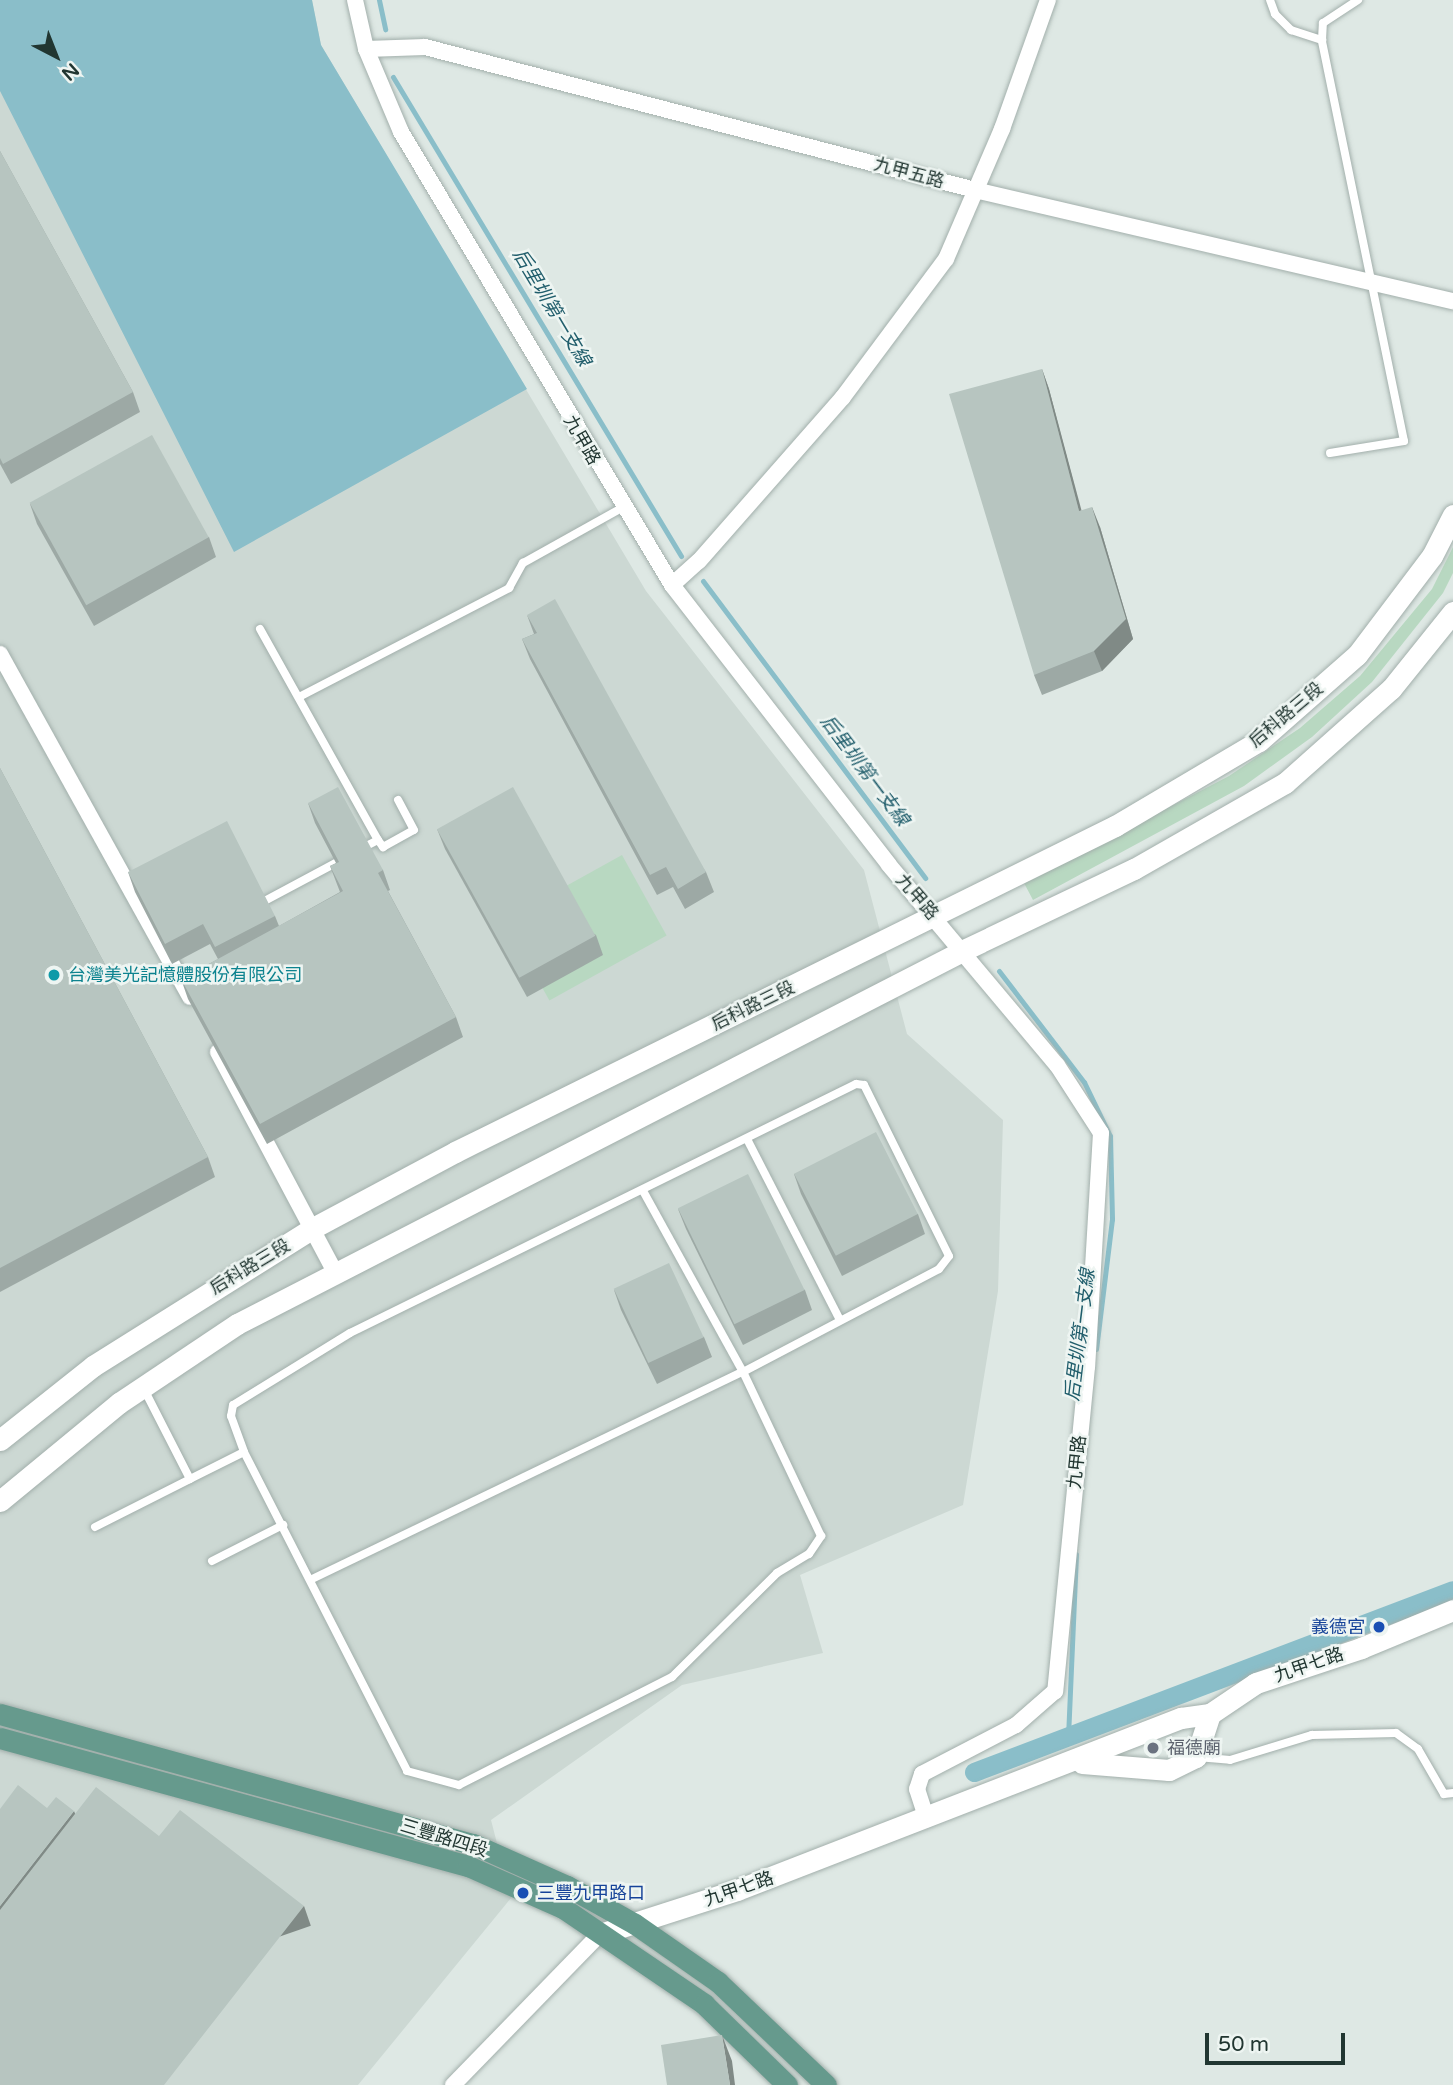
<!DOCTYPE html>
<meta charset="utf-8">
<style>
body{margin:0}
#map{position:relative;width:1453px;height:2085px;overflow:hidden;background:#dee8e4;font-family:"Varela Round","Noto Sans TC",sans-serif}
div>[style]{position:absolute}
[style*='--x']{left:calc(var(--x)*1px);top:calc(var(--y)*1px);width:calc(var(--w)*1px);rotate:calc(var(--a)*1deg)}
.built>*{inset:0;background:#ccd8d3}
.green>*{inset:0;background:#b8d8c1;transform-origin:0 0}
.water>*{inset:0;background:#8abec9}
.stream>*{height:5px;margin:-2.5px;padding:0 2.5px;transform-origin:2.5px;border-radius:2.5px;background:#8abec9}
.canal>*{height:19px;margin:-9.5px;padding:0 9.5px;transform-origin:9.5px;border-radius:9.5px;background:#8abec9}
.roads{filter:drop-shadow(0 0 2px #a2afab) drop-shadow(0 0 2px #a2afab)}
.service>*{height:8px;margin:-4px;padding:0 4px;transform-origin:4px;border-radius:4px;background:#fff}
.minor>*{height:16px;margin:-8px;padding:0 8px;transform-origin:8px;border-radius:8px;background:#fff}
.tertiary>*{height:21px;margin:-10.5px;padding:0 10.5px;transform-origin:10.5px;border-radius:10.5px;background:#fff}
.primary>*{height:21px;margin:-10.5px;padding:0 10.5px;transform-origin:10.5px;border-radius:10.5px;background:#669a8d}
.wall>*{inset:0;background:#9da9a5}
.shaded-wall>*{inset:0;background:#808a86;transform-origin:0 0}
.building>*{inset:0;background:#b7c5c0;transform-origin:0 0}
.dots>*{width:19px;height:19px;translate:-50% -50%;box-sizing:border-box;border:4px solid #eef5f2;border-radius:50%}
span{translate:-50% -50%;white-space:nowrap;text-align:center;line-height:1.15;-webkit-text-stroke:5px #eef5f2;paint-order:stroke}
.street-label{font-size:18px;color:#213631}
.culture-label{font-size:18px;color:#0d838f}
.left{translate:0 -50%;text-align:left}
.transit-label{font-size:18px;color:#164399}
.right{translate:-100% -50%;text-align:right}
.worship-label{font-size:18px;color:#5b616d}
.water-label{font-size:19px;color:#215e6c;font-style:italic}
.north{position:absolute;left:21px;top:21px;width:70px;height:70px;-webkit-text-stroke:5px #eef5f2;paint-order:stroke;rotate:138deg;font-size:19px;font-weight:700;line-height:28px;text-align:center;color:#213631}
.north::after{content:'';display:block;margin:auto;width:24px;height:32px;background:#213631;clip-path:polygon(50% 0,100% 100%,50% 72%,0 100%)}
.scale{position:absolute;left:1205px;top:2033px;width:140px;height:32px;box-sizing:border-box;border:4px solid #213631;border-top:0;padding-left:9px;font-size:21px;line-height:24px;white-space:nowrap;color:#213631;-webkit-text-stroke:5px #eef5f2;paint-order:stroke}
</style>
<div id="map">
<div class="built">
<i style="clip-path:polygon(0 0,312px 0,321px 45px,646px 591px,864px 870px,907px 1034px,1003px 1120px,998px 1291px,963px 1505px,800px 1575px,823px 1653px,682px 1685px,491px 1820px,511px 1898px,358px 2085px,0 2085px)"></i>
</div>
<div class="green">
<i style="clip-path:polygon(1453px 547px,1453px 573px,1443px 593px,1372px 682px,1312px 737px,1244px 786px,1033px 900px,1024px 883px,1229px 776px,1300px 728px,1360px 676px,1432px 589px)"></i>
<i style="left:622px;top:855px;width:92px;height:134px;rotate:61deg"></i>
</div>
<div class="water">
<i style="clip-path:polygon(0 0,312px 0,321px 45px,527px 389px,234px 552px,0 91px)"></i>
</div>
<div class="stream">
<i style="--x:379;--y:0;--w:30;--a:78"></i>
<i style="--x:393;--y:77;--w:559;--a:58.98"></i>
<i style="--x:703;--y:581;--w:371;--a:53.2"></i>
<i style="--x:999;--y:971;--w:140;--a:52.6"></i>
<i style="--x:1084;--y:1082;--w:60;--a:64.3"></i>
<i style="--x:1110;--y:1136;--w:83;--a:88.6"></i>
<i style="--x:1112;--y:1219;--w:131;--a:97"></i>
<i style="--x:1068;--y:1737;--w:183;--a:-87.5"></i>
</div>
<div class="canal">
<i style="--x:974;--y:1772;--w:512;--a:-20.8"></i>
</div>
<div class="roads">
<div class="service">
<i style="--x:1270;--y:0;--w:15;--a:70"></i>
<i style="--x:1275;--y:14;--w:23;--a:45"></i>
<i style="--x:1291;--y:30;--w:33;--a:18"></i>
<i style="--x:1330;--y:453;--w:75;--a:-9.2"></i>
<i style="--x:1404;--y:441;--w:409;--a:-101.6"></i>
<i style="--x:1322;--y:40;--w:17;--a:-87"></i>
<i style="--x:1323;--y:23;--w:42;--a:-33.3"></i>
<i style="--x:260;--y:629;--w:242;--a:60.8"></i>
<i style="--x:378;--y:840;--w:18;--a:153"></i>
<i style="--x:299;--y:697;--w:237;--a:-27.4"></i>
<i style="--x:509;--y:588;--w:29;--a:-61"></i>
<i style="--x:523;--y:563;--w:113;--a:-29.1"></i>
<i style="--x:378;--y:840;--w:9;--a:54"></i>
<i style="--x:383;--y:847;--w:35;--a:-29"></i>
<i style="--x:414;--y:830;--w:34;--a:-118"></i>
<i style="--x:257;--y:905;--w:100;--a:-28.1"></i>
<i style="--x:748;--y:1141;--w:201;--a:62.8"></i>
<i style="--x:190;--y:1479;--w:60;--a:-26.6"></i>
<i style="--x:95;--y:1527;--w:106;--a:-26.8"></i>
<i style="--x:190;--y:1479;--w:101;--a:-117.1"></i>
<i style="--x:212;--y:1561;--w:80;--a:-26.9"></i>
<i style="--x:312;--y:1579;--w:478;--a:-25.7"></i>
<i style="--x:743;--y:1372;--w:221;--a:-27.7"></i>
<i style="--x:939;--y:1269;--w:16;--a:-52"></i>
<i style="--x:949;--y:1256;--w:191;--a:-116.4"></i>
<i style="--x:864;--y:1085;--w:8;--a:-173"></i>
<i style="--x:856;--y:1084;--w:564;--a:153.8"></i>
<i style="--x:350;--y:1333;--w:137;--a:148.4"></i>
<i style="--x:233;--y:1405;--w:11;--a:100"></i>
<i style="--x:231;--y:1416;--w:38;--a:70"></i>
<i style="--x:244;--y:1452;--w:358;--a:62.9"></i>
<i style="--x:407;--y:1771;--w:54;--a:15.1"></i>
<i style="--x:459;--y:1785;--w:239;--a:-26.9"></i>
<i style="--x:672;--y:1677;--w:148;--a:-44.7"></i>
<i style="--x:777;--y:1573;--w:37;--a:-31"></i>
<i style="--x:809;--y:1554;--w:22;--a:-56"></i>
<i style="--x:821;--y:1536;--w:182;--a:-115.4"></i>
<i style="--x:743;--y:1372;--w:207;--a:-118.9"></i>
<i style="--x:1197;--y:1757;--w:33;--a:5"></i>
<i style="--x:1230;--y:1760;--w:86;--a:-17"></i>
<i style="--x:1312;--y:1735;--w:84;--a:-1.4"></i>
<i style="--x:1396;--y:1733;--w:27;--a:36"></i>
<i style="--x:1418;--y:1749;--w:52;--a:60"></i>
<i style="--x:1444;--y:1794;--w:9;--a:-6"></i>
</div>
<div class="minor">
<i style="--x:355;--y:0;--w:50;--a:77.3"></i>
<i style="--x:366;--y:49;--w:90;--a:67.1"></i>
<i style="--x:401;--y:132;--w:528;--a:59.11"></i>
<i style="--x:672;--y:585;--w:354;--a:52.2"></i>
<i style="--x:889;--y:865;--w:261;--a:50"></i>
<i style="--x:1057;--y:1065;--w:81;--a:57.1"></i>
<i style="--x:1101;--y:1133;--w:234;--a:93.4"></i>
<i style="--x:1087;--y:1367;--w:326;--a:95.6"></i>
<i style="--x:1055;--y:1691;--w:52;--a:138.9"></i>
<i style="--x:1016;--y:1725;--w:106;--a:152.5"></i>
<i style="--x:922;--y:1774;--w:16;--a:108"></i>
<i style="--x:917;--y:1789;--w:32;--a:72"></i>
<i style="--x:366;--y:49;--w:59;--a:-1.9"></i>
<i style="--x:425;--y:47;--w:568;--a:14.57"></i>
<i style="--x:975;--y:190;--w:491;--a:13.1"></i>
<i style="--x:672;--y:585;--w:36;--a:-42"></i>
<i style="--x:699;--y:561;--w:218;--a:-48.7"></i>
<i style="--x:843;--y:397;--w:172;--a:-53.3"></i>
<i style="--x:946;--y:259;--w:142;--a:-66.7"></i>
<i style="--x:1002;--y:129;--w:137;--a:-70.4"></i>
<i style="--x:0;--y:654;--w:392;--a:61"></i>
<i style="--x:218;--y:1052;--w:249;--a:62"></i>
<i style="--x:453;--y:2085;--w:211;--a:-45.8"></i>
</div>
<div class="tertiary">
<i style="--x:0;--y:1440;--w:119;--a:-38.5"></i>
<i style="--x:93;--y:1366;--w:257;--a:-32.1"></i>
<i style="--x:311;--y:1229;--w:163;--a:-28.1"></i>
<i style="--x:455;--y:1152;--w:736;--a:-26.29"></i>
<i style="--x:1115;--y:826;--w:167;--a:-30.6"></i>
<i style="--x:1259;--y:741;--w:130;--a:-41.3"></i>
<i style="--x:1357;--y:655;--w:124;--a:-52.9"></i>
<i style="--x:1432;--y:556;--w:46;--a:-62.9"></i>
<i style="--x:0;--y:1501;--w:154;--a:-39.5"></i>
<i style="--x:119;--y:1403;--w:142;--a:-33.8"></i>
<i style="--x:237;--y:1324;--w:818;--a:-27.22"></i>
<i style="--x:964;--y:950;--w:188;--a:-25.5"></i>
<i style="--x:1134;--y:869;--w:174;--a:-29.7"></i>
<i style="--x:1285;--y:783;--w:142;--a:-41.6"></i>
<i style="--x:1391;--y:689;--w:99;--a:-51.2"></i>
<i style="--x:1082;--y:1763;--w:87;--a:4.6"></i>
<i style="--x:1169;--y:1770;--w:30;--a:-26"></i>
<i style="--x:1196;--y:1757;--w:45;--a:-72"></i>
<i style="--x:600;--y:1934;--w:144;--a:-17.8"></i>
<i style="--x:737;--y:1890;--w:476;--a:-21.2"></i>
<i style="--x:1181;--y:1718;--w:29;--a:-8"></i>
<i style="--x:1210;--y:1714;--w:55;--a:-34"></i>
<i style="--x:1256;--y:1683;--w:111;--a:-18.4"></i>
<i style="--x:1361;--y:1648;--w:100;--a:-22.4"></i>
</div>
<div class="primary">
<i style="--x:0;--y:1714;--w:491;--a:15.4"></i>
<i style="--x:473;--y:1844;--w:103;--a:24.1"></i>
<i style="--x:567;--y:1886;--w:78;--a:29.2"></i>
<i style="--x:635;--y:1924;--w:101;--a:34.9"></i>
<i style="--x:718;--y:1982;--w:149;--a:43.6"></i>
<i style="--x:0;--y:1738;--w:485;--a:15.3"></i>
<i style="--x:468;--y:1866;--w:104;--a:23.9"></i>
<i style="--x:563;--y:1908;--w:171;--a:34.2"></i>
<i style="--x:704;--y:2004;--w:116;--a:44.3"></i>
</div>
</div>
<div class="wall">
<i style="clip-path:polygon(0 151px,133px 392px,140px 412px,11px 484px,0 464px)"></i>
<i style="clip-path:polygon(1042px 369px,1049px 389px,1081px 511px,1100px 527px,1133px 639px,1102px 671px,1042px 695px,1034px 675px)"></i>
<i style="clip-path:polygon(30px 504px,209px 537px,216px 557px,94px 626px,37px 524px)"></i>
<i style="clip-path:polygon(527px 615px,706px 872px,714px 892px,685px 909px,673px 887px,657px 895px,530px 659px,522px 639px,534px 634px)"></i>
<i style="clip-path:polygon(0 768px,208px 1157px,215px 1177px,0 1292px)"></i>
<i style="clip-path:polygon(308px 803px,383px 870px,390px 890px,388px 891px,456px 1017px,463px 1037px,267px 1144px,188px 999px,181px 979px,218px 959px,210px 944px,172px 964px,135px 892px,128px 872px,275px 916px,279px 926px,340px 892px,330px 866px,336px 863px,315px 823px)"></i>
<i style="clip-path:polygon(437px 829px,596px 935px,603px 955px,527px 997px,445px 849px)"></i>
<i style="clip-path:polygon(794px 1174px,918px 1214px,925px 1234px,842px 1276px,801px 1194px)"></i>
<i style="clip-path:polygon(678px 1209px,805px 1290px,812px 1310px,743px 1345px,686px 1229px)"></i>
<i style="clip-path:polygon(614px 1290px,704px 1337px,712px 1357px,657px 1384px,621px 1310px)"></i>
</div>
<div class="shaded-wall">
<i style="clip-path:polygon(1042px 369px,1049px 389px,1087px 531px,1079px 511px)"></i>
<i style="clip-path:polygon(1092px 507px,1100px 527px,1133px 639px,1102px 671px,1094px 651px)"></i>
<i style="clip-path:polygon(74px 1811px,82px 1831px,0 1935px,0 1906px)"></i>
<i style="left:304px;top:1906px;width:21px;height:227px;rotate:71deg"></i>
<i style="clip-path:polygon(722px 2035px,732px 2061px,735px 2085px,730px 2085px)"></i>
</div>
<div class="building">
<i style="clip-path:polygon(0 151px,133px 392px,3px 464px,0 458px)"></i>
<i style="clip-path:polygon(1042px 369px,1079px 511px,1092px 507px,1126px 619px,1094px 651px,1034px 675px,949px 394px)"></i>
<i style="left:152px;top:435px;width:117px;height:140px;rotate:61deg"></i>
<i style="clip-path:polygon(555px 599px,706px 872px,678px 889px,666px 867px,650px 875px,522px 639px,537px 633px,527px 615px)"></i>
<i style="clip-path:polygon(0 768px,208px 1157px,0 1268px)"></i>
<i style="clip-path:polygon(338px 787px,383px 870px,378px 873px,456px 1017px,260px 1124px,181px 979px,343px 891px,330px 866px,339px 862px,308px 803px)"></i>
<i style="left:513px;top:787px;width:170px;height:87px;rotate:61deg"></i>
<i style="clip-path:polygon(227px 821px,275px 916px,215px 947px,203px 924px,165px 944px,128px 872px)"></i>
<i style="left:876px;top:1132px;width:92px;height:92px;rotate:63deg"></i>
<i style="left:748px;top:1174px;width:129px;height:78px;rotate:64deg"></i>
<i style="left:669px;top:1263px;width:82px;height:61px;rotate:65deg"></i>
<i style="clip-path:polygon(18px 1785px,47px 1808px,56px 1797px,74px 1811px,0 1906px,0 1809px)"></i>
<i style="clip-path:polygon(96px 1787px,159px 1836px,180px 1810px,304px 1906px,164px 2085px,0 2085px,0 1910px)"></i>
<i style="clip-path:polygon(722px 2035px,730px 2085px,667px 2085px,661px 2045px)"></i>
</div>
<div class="dots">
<i style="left:54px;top:975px;background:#0f9aa8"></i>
<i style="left:1379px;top:1627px;background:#1a4fb4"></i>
<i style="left:1153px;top:1748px;background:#6b7280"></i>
<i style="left:523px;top:1893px;background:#1a4fb4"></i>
</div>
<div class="street-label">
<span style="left:909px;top:173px;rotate:15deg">九甲五路</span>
<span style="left:582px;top:440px;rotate:60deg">九甲路</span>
<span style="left:1286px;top:715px;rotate:-40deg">后科路三段</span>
<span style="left:917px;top:897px;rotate:49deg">九甲路</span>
<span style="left:753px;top:1006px;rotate:-26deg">后科路三段</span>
<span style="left:250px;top:1267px;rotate:-31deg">后科路三段</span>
<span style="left:1077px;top:1462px;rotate:-84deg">九甲路</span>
<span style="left:1309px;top:1665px;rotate:-19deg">九甲七路</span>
<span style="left:444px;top:1838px;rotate:17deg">三豐路四段</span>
<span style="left:739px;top:1889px;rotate:-19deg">九甲七路</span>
</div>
<div class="culture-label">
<span class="left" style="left:68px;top:975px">台灣美光記憶體股份有限公司</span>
</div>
<div class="transit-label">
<span class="right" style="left:1365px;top:1627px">義德宮</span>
<span class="left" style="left:537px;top:1893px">三豐九甲路口</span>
</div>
<div class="worship-label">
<span class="left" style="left:1167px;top:1748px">福德廟</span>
</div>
<div class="water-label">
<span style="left:551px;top:308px;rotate:59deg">后里圳第一支線</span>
<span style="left:864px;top:771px;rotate:53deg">后里圳第一支線</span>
<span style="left:1081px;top:1335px;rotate:-83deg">后里圳第一支線</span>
</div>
<div class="north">N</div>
<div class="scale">50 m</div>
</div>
